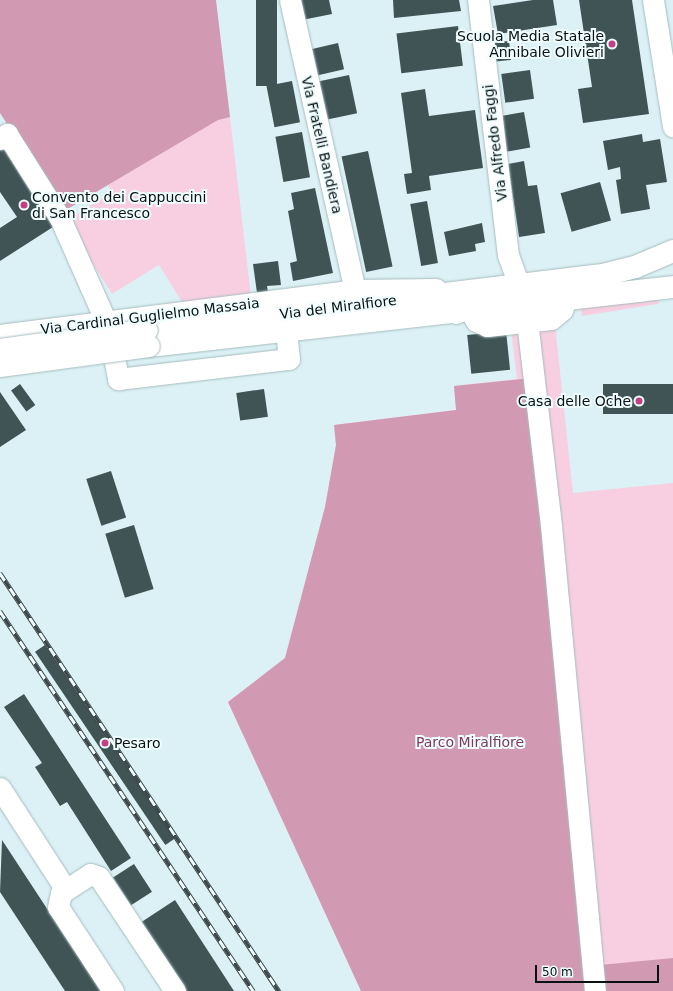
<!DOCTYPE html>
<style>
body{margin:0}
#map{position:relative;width:673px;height:991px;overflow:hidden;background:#dbf1f5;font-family:"DejaVu Sans",sans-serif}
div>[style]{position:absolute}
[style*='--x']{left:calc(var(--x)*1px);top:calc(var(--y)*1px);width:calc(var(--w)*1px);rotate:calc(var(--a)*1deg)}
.green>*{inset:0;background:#f7cfe0;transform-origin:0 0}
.forest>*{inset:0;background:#d29ab2}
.building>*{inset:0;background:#405456;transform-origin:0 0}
.roads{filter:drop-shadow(0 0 1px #a6bcbf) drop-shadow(0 0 1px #a6bcbf)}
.minor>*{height:21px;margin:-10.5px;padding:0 10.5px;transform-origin:10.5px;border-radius:10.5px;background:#fff}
.major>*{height:22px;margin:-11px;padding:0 11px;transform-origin:11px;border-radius:11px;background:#fff}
.rail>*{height:4.5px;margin-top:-2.25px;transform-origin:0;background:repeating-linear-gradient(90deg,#effdff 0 9px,#3b4749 0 18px);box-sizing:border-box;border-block:1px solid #3b4749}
.bridges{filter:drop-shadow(0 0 1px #a6bcbf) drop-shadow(0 0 1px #a6bcbf)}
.major-bridge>*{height:22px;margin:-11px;padding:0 11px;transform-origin:11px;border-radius:11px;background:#fff}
.dots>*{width:11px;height:11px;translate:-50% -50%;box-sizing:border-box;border:2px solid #effdff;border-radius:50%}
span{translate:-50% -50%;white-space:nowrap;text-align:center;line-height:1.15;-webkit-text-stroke:4px #effdff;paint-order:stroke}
.poi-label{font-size:14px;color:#091112}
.right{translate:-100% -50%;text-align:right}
.left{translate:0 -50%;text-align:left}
.street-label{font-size:14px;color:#091112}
.park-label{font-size:14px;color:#7e3a5b}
.scale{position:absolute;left:535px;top:965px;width:124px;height:18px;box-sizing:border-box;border:2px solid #091112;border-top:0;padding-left:5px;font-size:12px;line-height:14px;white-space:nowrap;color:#091112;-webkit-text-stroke:3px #effdff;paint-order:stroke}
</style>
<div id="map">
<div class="green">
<i style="clip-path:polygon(230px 117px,251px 297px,184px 305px,159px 265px,112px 294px,66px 221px,112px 192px,108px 185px,218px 119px)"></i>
<i style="left:657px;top:292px;width:12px;height:78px;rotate:81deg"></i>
<i style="clip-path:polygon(555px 325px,573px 493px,673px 483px,673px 991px,361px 991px,228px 702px,285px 658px,325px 507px,336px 445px,334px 425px,456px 410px,454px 386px,517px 379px,511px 329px)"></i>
</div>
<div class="forest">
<i style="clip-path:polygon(0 0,216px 0,230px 117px,218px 120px,64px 211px,0 113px)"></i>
<i style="clip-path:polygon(531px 378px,585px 991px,361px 991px,228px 702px,285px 658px,325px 507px,336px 445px,334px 425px,456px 410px,454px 386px)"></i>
<i style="clip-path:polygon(673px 958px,673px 991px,602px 991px,600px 965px)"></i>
</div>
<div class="building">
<i style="left:256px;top:0;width:21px;height:86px"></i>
<i style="clip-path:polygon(297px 0,329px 0,332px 14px,302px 20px)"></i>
<i style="clip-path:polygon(393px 0,459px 0,461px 11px,394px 18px)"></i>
<i style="clip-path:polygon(533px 0,553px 0,557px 25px,498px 34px,493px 6px)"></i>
<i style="clip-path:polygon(579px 0,632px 0,649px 114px,583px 123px,578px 89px,592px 87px)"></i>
<i style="left:458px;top:26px;width:40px;height:62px;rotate:83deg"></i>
<i style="left:509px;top:41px;width:19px;height:20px;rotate:84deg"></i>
<i style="left:338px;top:43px;width:27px;height:31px;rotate:77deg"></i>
<i style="left:530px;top:70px;width:29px;height:29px;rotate:82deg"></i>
<i style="left:349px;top:75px;width:39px;height:34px;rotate:78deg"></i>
<i style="left:292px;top:81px;width:42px;height:26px;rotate:79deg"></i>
<i style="clip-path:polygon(425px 89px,429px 116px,475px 110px,483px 168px,429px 176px,431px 190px,407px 194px,404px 174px,412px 173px,401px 93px)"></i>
<i style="left:524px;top:112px;width:36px;height:25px;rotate:80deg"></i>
<i style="left:302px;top:132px;width:46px;height:27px;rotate:80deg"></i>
<i style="clip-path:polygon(642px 134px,643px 142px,660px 139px,667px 182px,646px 185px,650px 209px,621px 214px,616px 180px,621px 179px,620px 167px,608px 170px,603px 141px)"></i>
<i style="clip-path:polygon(0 143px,53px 227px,0 261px,0 228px,17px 217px,0 192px)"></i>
<i style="left:368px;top:151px;width:118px;height:27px;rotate:78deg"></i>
<i style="clip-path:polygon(524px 161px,528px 186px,537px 185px,545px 233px,519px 237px,508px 164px)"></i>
<i style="left:600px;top:182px;width:40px;height:41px;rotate:74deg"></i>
<i style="clip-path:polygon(315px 188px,333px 273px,293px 281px,290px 263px,297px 261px,288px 211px,294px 209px,291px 193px)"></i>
<i style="left:427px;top:201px;width:63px;height:17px;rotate:80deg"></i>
<i style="clip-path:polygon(482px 223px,485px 242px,475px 244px,476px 251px,449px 256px,444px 232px)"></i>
<i style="clip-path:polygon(278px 261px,281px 285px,267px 286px,268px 292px,257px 293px,253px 264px)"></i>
<i style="left:506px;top:331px;width:39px;height:39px;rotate:84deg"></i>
<i style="left:20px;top:384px;width:26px;height:11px;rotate:54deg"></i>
<i style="left:673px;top:384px;width:30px;height:70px;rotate:90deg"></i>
<i style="left:264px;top:389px;width:28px;height:28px;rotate:82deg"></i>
<i style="clip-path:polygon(0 392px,26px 430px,0 447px)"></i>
<i style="left:111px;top:471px;width:49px;height:26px;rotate:72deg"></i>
<i style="left:134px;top:525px;width:67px;height:30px;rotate:73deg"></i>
<i style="left:45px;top:645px;width:233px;height:12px;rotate:56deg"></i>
<i style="clip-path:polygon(24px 694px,131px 858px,111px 871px,67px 802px,60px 806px,35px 767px,42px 763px,4px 707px)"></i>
<i style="clip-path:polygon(2px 840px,101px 991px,65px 991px,0 892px)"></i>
<i style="left:134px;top:864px;width:33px;height:25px;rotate:57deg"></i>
<i style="clip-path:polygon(175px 900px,234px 991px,184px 991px,140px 923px)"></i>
</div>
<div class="roads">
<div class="minor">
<i style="--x:290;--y:0;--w:297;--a:77.4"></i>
<i style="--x:478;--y:0;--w:257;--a:83.3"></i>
<i style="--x:508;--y:255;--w:32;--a:70"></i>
<i style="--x:653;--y:0;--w:128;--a:81"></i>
<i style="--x:0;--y:139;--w:9;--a:-36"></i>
<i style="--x:7;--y:134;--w:99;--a:57.8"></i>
<i style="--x:60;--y:218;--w:114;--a:66.1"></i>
<i style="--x:456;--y:313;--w:13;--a:-27"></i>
<i style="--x:468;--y:307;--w:16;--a:60"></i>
<i style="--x:476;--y:321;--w:12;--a:24"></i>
<i style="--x:487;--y:326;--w:64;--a:-6.2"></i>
<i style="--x:551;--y:319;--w:14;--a:-39"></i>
<i style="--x:562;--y:310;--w:14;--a:-69"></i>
<i style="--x:527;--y:321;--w:206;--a:83.3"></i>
<i style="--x:551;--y:526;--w:467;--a:84.6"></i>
<i style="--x:0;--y:335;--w:358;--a:-7.2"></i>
<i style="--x:355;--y:290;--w:81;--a:-0.7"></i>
<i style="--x:105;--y:335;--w:14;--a:60"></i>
<i style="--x:112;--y:347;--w:33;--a:79"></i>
<i style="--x:118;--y:379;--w:172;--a:-6.7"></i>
<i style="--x:289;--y:359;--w:19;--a:-96"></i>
<i style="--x:0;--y:788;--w:121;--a:57.1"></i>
<i style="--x:113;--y:991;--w:100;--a:-123.2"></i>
<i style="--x:58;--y:907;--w:14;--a:-78"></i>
<i style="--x:61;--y:893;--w:35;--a:-33"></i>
<i style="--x:90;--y:874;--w:9;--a:18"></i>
<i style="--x:99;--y:877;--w:137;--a:56.3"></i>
</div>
<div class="major">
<i style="--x:147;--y:330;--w:463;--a:-6.9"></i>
<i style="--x:607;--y:274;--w:29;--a:-14"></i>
<i style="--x:635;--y:267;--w:41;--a:-22.8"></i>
<i style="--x:149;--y:346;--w:527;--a:-6.42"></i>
</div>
</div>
<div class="rail">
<i style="--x:0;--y:573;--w:503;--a:56.28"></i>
<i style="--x:0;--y:611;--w:457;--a:56.3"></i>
</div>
<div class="bridges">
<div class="major-bridge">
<i style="--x:0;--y:350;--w:148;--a:-7.7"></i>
<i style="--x:0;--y:366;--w:150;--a:-7.6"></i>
</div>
</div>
<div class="dots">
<i style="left:612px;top:44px;background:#c34085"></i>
<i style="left:24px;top:205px;background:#c34085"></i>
<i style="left:639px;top:401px;background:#c34085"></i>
<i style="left:105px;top:743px;background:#c34085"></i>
</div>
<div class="poi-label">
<span class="right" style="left:604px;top:44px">Scuola Media Statale<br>Annibale Olivieri</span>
<span class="left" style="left:32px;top:205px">Convento dei Cappuccini<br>di San Francesco</span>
<span class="right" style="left:631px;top:401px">Casa delle Oche</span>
<span class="left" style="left:114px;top:743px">Pesaro</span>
</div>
<div class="street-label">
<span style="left:495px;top:143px;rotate:-97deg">Via Alfredo Faggi</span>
<span style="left:322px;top:145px;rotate:77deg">Via Fratelli Bandiera</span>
<span style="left:338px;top:307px;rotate:-7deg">Via del Miralfiore</span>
<span style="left:150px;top:316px;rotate:-7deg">Via Cardinal Guglielmo Massaia</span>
</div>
<div class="park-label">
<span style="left:470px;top:742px">Parco Miralfiore</span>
</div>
<div class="scale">50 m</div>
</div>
